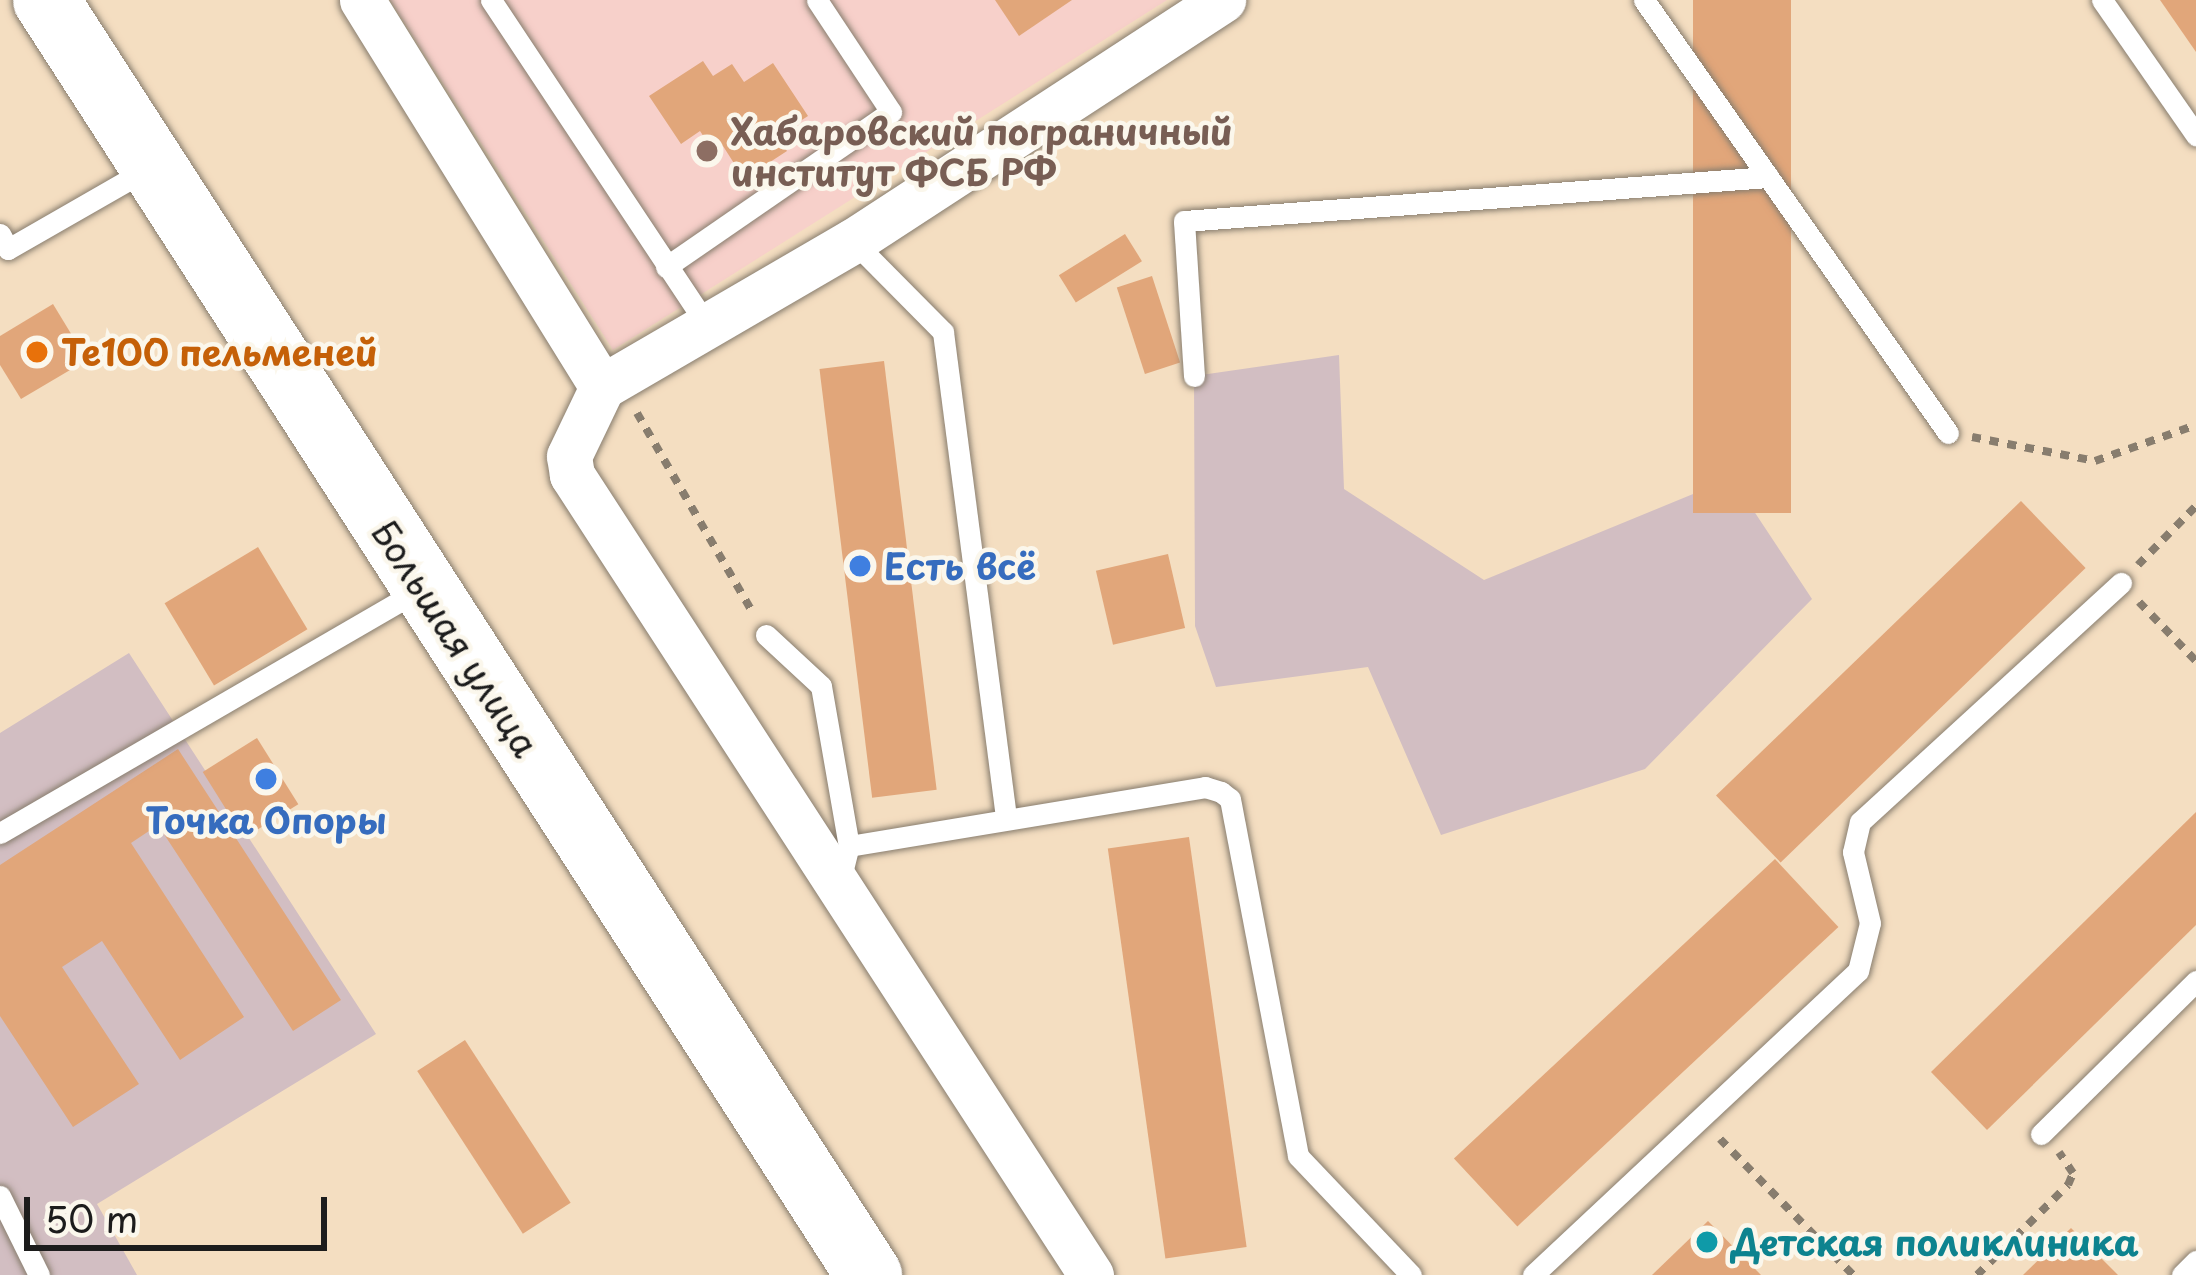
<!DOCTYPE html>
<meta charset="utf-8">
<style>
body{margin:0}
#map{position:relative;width:2196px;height:1275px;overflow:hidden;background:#f4dec1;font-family:"Playpen Sans",sans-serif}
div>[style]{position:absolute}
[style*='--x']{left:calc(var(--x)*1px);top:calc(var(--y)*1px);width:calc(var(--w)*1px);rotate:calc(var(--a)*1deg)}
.built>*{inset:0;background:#f7d0ca}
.industrial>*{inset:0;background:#d2bec2}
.building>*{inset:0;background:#e1a67a;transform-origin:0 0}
.path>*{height:8px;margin-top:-4px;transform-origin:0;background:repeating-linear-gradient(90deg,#887d6e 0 9px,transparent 0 18px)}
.roads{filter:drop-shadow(0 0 3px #887d6e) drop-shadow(0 0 3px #887d6e)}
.lane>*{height:21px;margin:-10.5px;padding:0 10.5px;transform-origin:10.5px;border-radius:10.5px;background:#fff}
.street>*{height:45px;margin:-22.5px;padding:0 22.5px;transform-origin:22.5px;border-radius:22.5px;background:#fff}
.highway>*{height:66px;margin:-33px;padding:0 33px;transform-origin:33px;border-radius:33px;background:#fff}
.dots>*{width:33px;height:33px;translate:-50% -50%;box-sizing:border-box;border:6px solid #fbf7ec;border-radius:50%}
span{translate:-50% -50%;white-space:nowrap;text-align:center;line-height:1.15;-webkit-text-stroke:9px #fbf7ec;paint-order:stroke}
.education-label{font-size:36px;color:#785e54;font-weight:700}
.left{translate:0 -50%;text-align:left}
.food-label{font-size:36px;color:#c56008;font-weight:700}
.shop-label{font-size:36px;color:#366cbe;font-weight:700}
.street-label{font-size:36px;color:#1c1c1c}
.culture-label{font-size:36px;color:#0d838f;font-weight:700}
.scale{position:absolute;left:24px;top:1197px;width:303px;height:54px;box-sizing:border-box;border:6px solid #1c1c1c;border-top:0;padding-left:15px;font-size:36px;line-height:42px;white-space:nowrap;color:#1c1c1c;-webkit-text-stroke:9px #fbf7ec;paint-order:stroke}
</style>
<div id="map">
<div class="built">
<i style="clip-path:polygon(390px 0,1167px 0,613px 350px)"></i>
</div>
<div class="industrial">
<i style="clip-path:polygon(1339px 355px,1344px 489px,1484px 580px,1732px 478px,1812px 599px,1645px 769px,1441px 835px,1368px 667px,1216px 687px,1195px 626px,1194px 376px)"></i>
<i style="clip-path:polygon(129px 653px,376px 1034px,97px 1204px,137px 1275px,0 1275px,0 733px)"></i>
</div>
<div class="building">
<i style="clip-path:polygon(995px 0,1072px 0,1019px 36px)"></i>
<i style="left:1693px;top:0;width:98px;height:513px"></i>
<i style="clip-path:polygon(2160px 0,2196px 0,2196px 52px)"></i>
<i style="clip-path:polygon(703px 61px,713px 76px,732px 64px,744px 82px,773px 63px,808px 116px,777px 136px,787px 151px,744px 179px,723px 146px,714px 152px,700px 131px,681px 144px,649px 96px)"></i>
<i style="left:1125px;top:234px;width:32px;height:78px;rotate:58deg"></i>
<i style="left:1152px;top:276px;width:91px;height:37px;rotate:72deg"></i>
<i style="clip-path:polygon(53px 304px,87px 360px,21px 399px,0 365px,0 336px)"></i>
<i style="left:884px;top:361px;width:432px;height:65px;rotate:83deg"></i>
<i style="left:2021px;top:501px;width:93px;height:424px;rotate:46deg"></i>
<i style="left:258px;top:547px;width:96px;height:109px;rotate:59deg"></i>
<i style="left:1168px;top:554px;width:76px;height:74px;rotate:77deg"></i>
<i style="left:257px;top:738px;width:78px;height:64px;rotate:58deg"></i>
<i style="clip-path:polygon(178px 749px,341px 1000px,293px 1031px,158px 825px,131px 843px,244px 1017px,180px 1060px,102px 941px,62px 967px,139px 1084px,73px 1127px,0 1016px,0 865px)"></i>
<i style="clip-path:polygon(2196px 812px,2196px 925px,1987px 1130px,1931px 1072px)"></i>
<i style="left:1189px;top:837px;width:414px;height:82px;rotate:82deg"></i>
<i style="left:1775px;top:859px;width:93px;height:439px;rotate:47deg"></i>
<i style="left:465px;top:1040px;width:194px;height:57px;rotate:57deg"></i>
<i style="clip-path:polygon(1708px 1221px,1761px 1275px,1652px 1275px)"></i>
<i style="clip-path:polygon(2071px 1228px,2118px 1275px,2023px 1275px)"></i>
</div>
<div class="path">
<i style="--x:637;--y:413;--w:231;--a:59.9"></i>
<i style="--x:1972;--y:437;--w:125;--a:11"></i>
<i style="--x:2095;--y:461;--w:107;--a:-19.6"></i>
<i style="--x:2138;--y:565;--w:83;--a:-45.5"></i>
<i style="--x:2139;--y:602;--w:82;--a:46"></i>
<i style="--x:1720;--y:1139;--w:190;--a:45.6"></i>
<i style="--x:1977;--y:1275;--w:128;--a:-44.7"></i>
<i style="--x:2068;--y:1185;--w:13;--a:-67"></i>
<i style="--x:2073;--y:1173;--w:25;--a:-124"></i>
</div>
<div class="roads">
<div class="lane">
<i style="--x:491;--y:0;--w:390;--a:56.4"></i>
<i style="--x:1644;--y:0;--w:529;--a:54.93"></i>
<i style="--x:2102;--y:0;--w:165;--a:55.2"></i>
<i style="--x:0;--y:234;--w:17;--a:62"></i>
<i style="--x:8;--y:249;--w:159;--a:-29.8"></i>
<i style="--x:853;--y:241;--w:128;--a:45.3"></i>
<i style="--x:943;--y:332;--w:491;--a:82.6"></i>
<i style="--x:666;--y:267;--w:273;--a:-34.6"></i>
<i style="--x:891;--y:112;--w:134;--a:-123.5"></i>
<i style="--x:1194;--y:376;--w:155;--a:-93.7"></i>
<i style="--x:1184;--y:221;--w:586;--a:-4.31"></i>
<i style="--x:766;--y:635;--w:75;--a:42.8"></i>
<i style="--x:821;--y:686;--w:162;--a:80.1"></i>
<i style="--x:0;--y:833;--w:483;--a:-30.1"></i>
<i style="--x:840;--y:881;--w:36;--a:-76"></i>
<i style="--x:849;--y:846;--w:361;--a:-9.4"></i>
<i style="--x:1205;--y:787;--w:17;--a:17"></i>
<i style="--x:1221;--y:792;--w:11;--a:38"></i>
<i style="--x:1230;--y:799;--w:363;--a:79.2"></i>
<i style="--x:1298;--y:1156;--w:164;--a:46.5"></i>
<i style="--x:2041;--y:1134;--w:218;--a:-44.6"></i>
<i style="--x:0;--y:1196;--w:88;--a:63.7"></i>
<i style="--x:1533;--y:1275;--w:445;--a:-43.1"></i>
<i style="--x:1858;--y:971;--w:49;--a:-76"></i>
<i style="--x:1870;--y:923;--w:73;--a:-103.5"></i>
<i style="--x:1853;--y:852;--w:31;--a:-77"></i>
<i style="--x:1860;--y:822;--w:354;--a:-42.5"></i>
<i style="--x:2182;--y:1275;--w:20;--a:-45"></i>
</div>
<div class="street">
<i style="--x:362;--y:0;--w:455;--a:58.2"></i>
<i style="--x:1091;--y:1275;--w:954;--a:-122.97"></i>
<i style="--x:572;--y:475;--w:19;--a:-99"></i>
<i style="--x:569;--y:456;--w:76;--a:-64.4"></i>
<i style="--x:602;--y:387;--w:290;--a:-30.2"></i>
<i style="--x:853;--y:241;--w:442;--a:-33.1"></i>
</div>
<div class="highway">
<i style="--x:46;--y:0;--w:1518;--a:57.16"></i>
</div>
</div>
<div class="dots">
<i style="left:707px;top:151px;background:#8d6e63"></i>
<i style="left:37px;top:352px;background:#e8710a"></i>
<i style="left:860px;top:566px;background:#3f7fe0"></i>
<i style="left:266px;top:779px;background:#3f7fe0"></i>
<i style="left:1707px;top:1242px;background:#0f9aa8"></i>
</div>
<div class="education-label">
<span class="left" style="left:731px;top:151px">Хабаровский пограничный<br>институт ФСБ РФ</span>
</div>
<div class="food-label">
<span class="left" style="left:61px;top:352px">Те100 пельменей</span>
</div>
<div class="shop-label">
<span class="left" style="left:884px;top:566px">Есть всё</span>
<span style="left:266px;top:820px">Точка Опоры</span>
</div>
<div class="street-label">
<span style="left:456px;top:638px;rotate:57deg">Большая улица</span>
</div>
<div class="culture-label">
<span class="left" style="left:1731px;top:1242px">Детская поликлиника</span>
</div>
<div class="scale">50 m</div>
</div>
